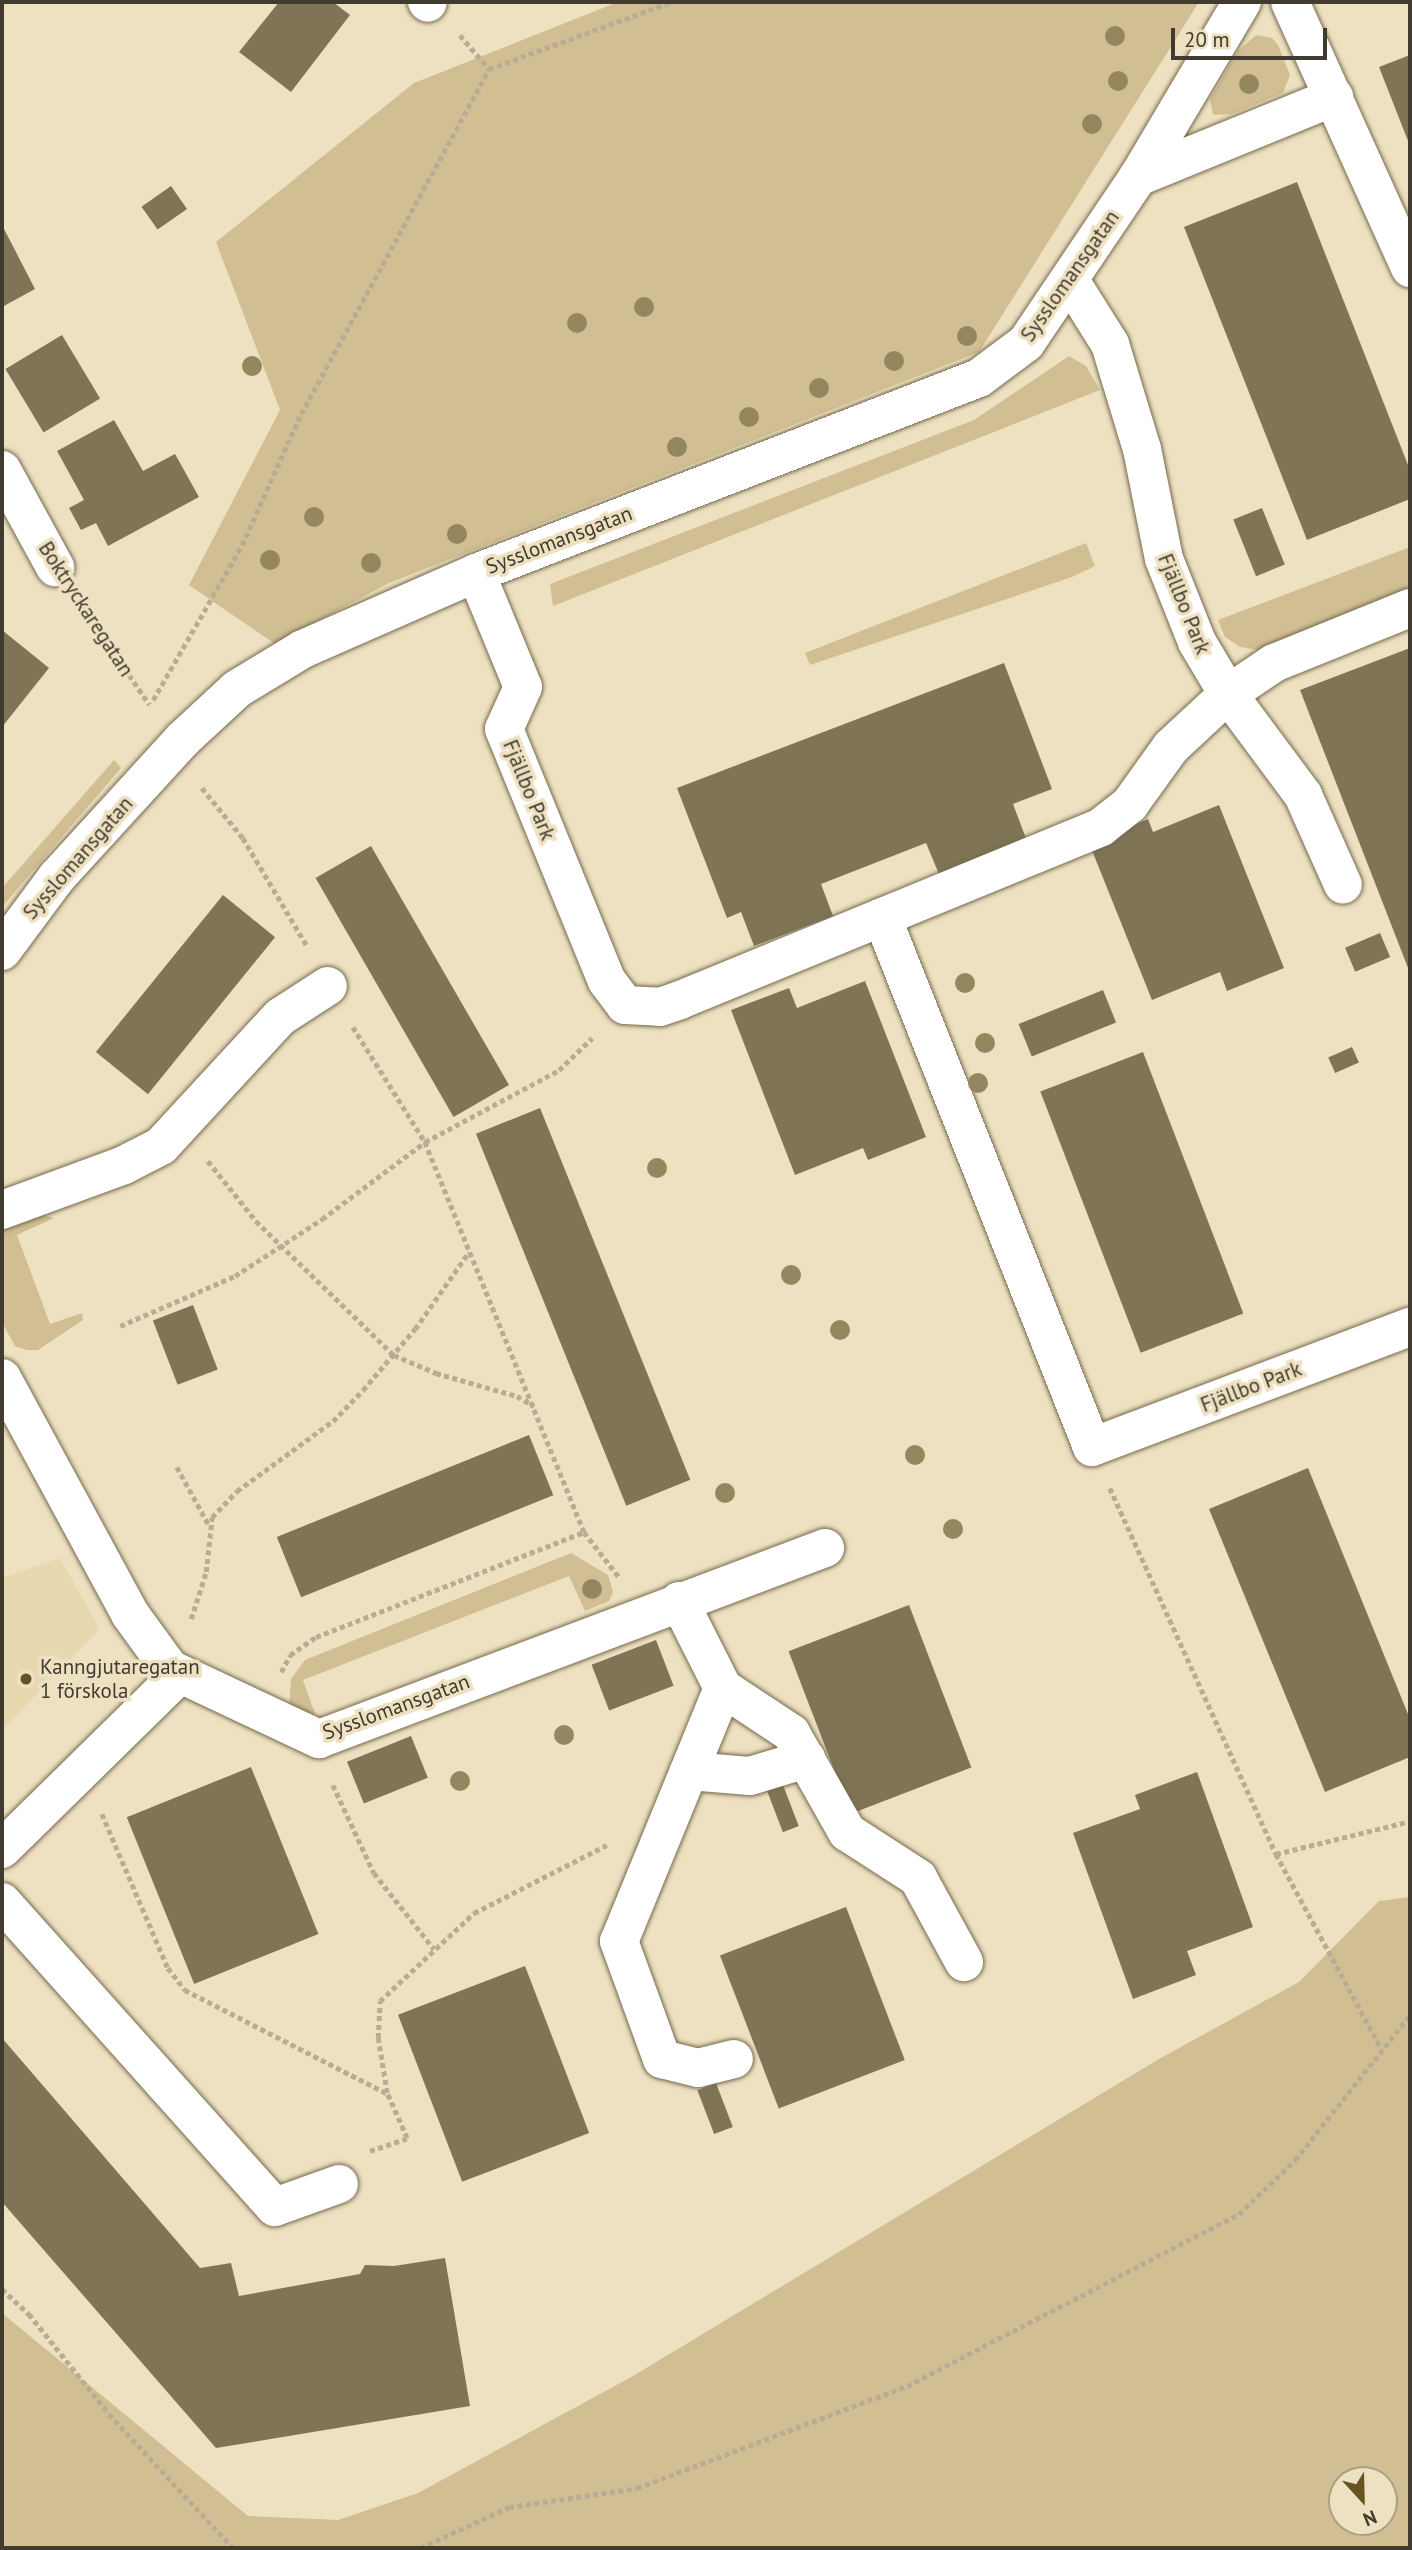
<!DOCTYPE html>
<meta charset="utf-8">
<style>
body{margin:0}
#map{position:relative;width:1412px;height:2550px;overflow:hidden;background:#eee1c1;font-family:"PT Sans",sans-serif}
div>[style]{position:absolute}
[style*='--x']{left:calc(var(--x)*1px);top:calc(var(--y)*1px);width:calc(var(--w)*1px);rotate:calc(var(--a)*1deg)}
.built>*{inset:0;background:#e8d8b0}
.green>*{inset:0;background:#d1bf93}
.building>*{inset:0;background:#807457;transform-origin:0 0}
.path>*{height:4.5px;margin-top:-2.25px;transform-origin:0;background:repeating-linear-gradient(90deg,#b8ad94 0 5px,transparent 0 8.5px)}
.roads{filter:drop-shadow(0 0 2px #75694d) drop-shadow(0 0 2px #75694d)}
.minor>*{height:38px;margin:-19px;padding:0 19px;transform-origin:19px;border-radius:19px;background:#fff}
.trees>*{width:20px;height:20px;margin:-10px;border-radius:50%;background:#94865f}
.dots>*{width:19px;height:19px;translate:-50% -50%;box-sizing:border-box;border:4px solid #eee1c1;border-radius:50%}
span{translate:-50% -50%;white-space:nowrap;text-align:center;line-height:1.15;-webkit-text-stroke:7px #eee1c1;paint-order:stroke}
.street-label{font-size:21px;color:#413b2f}
.poi-label{font-size:21px;color:#413b2f}
.left{translate:0 -50%;text-align:left}
.frame{position:absolute;inset:0;border:4px solid #413b2f;pointer-events:none}
.north{position:absolute;left:1328px;top:2466px;width:70px;height:70px;box-sizing:border-box;background:#eee1c1;border:2px solid #a99f87;border-radius:50%;rotate:158deg;font-size:19px;font-weight:700;line-height:28px;text-align:center;color:#413b2f}
.north::after{content:'';display:block;margin:auto;width:24px;height:32px;background:#665321;clip-path:polygon(50% 0,100% 100%,50% 72%,0 100%)}
.scale{position:absolute;left:1171px;top:28px;width:156px;height:32px;box-sizing:border-box;border:4px solid #413b2f;border-top:0;padding-left:9px;font-size:21px;line-height:24px;white-space:nowrap;color:#413b2f;-webkit-text-stroke:5px #eee1c1;paint-order:stroke}
</style>
<div id="map">
<div class="built">
<i style="clip-path:polygon(60px 1558px,100px 1629px,2px 1730px,2px 1578px)"></i>
</div>
<div class="green">
<i style="clip-path:polygon(618px 2px,1199px 2px,979px 352px,389px 583px,275px 644px,189px 585px,280px 410px,216px 242px,414px 83px)"></i>
<i style="clip-path:polygon(1256px 35px,1272px 38px,1278px 45px,1290px 75px,1283px 93px,1232px 114px,1213px 115px,1210px 99px,1238px 51px)"></i>
<i style="clip-path:polygon(1069px 356px,1086px 366px,1100px 390px,553px 606px,550px 584px,974px 420px)"></i>
<i style="clip-path:polygon(1086px 543px,1095px 566px,1072px 577px,810px 665px,805px 653px)"></i>
<i style="clip-path:polygon(1410px 547px,1410px 592px,1258px 650px,1240px 647px,1225px 637px,1218px 620px)"></i>
<i style="clip-path:polygon(114px 760px,121px 768px,2px 907px,2px 888px)"></i>
<i style="clip-path:polygon(36px 1212px,54px 1218px,17px 1235px,50px 1324px,82px 1313px,83px 1320px,38px 1350px,27px 1350px,15px 1346px,2px 1322px,2px 1224px)"></i>
<i style="clip-path:polygon(571px 1553px,608px 1575px,613px 1592px,609px 1601px,585px 1611px,569px 1576px,303px 1680px,315px 1714px,289px 1707px,291px 1679px,305px 1660px)"></i>
<i style="clip-path:polygon(evenodd,1410px 1897px,1410px 2548px,2px 2548px,2px 2313px,248px 2516px,338px 2520px,418px 2493px,633px 2376px,1159px 2059px,1299px 1982px,1379px 1901px,1410px 1897px,1342px 2480px,1384px 2480px,1384px 2522px,1342px 2522px,1342px 2480px)"></i>
</div>
<div class="building">
<i style="clip-path:polygon(279px 2px,333px 2px,350px 15px,291px 92px,239px 52px)"></i>
<i style="clip-path:polygon(1410px 55px,1410px 146px,1379px 67px)"></i>
<i style="clip-path:polygon(1297px 182px,1410px 470px,1410px 499px,1307px 540px,1184px 227px)"></i>
<i style="left:171px;top:186px;width:28px;height:36px;rotate:55deg"></i>
<i style="clip-path:polygon(2px 225px,35px 289px,2px 307px)"></i>
<i style="left:62px;top:335px;width:74px;height:66px;rotate:59deg"></i>
<i style="clip-path:polygon(114px 420px,143px 471px,175px 454px,199px 497px,108px 546px,96px 523px,81px 530px,69px 508px,84px 500px,57px 451px)"></i>
<i style="left:1262px;top:508px;width:61px;height:31px;rotate:68deg"></i>
<i style="clip-path:polygon(2px 630px,49px 668px,2px 727px)"></i>
<i style="clip-path:polygon(1410px 648px,1410px 973px,1300px 690px)"></i>
<i style="clip-path:polygon(1004px 663px,1052px 789px,1013px 804px,1027px 841px,939px 874px,926px 843px,821px 884px,833px 916px,754px 946px,741px 912px,727px 918px,677px 788px)"></i>
<i style="clip-path:polygon(1219px 805px,1284px 968px,1227px 991px,1220px 972px,1152px 1000px,1089px 843px,1148px 819px,1153px 832px)"></i>
<i style="left:371px;top:846px;width:276px;height:64px;rotate:60deg"></i>
<i style="left:223px;top:895px;width:67px;height:202px;rotate:39deg"></i>
<i style="left:1380px;top:933px;width:26px;height:38px;rotate:67deg"></i>
<i style="clip-path:polygon(865px 981px,926px 1137px,868px 1160px,863px 1148px,795px 1175px,731px 1010px,789px 988px,797px 1008px)"></i>
<i style="left:1103px;top:990px;width:35px;height:91px;rotate:68deg"></i>
<i style="left:1352px;top:1047px;width:17px;height:26px;rotate:66deg"></i>
<i style="left:1143px;top:1052px;width:280px;height:110px;rotate:69deg"></i>
<i style="left:540px;top:1108px;width:401px;height:69px;rotate:68deg"></i>
<i style="left:193px;top:1305px;width:69px;height:43px;rotate:69deg"></i>
<i style="left:529px;top:1435px;width:65px;height:272px;rotate:68deg"></i>
<i style="clip-path:polygon(1308px 1468px,1410px 1719px,1410px 1757px,1325px 1792px,1209px 1509px)"></i>
<i style="left:909px;top:1605px;width:174px;height:129px;rotate:69deg"></i>
<i style="left:656px;top:1640px;width:49px;height:69px;rotate:69deg"></i>
<i style="left:411px;top:1736px;width:45px;height:69px;rotate:68deg"></i>
<i style="left:251px;top:1767px;width:180px;height:134px;rotate:68deg"></i>
<i style="clip-path:polygon(1197px 1772px,1253px 1927px,1187px 1951px,1196px 1975px,1133px 1999px,1073px 1833px,1140px 1809px,1135px 1795px)"></i>
<i style="left:783px;top:1785px;width:44px;height:17px;rotate:69deg"></i>
<i style="left:846px;top:1907px;width:164px;height:135px;rotate:69deg"></i>
<i style="left:525px;top:1966px;width:179px;height:136px;rotate:69deg"></i>
<i style="clip-path:polygon(2px 2038px,200px 2268px,231px 2263px,239px 2296px,360px 2274px,365px 2265px,394px 2266px,445px 2258px,470px 2406px,216px 2448px,2px 2202px)"></i>
<i style="left:716px;top:2083px;width:47px;height:20px;rotate:69deg"></i>
</div>
<div class="path">
<i style="--x:460;--y:35;--w:45;--a:49.5"></i>
<i style="--x:81;--y:605;--w:121;--a:55.4"></i>
<i style="--x:153;--y:700;--w:179;--a:-60.1"></i>
<i style="--x:242;--y:545;--w:144;--a:-65.8"></i>
<i style="--x:301;--y:414;--w:393;--a:-61.4"></i>
<i style="--x:489;--y:69;--w:194;--a:-20.2"></i>
<i style="--x:202;--y:788;--w:65;--a:50.6"></i>
<i style="--x:243;--y:838;--w:126;--a:59.3"></i>
<i style="--x:353;--y:1027;--w:136;--a:57.9"></i>
<i style="--x:425;--y:1142;--w:421;--a:67.8"></i>
<i style="--x:584;--y:1532;--w:57;--a:52.1"></i>
<i style="--x:208;--y:1161;--w:77;--a:51.3"></i>
<i style="--x:256;--y:1221;--w:192;--a:44.2"></i>
<i style="--x:394;--y:1355;--w:46;--a:23.2"></i>
<i style="--x:436;--y:1373;--w:84;--a:15.9"></i>
<i style="--x:517;--y:1396;--w:20;--a:30"></i>
<i style="--x:120;--y:1326;--w:125;--a:-23.5"></i>
<i style="--x:235;--y:1276;--w:104;--a:-33.2"></i>
<i style="--x:322;--y:1219;--w:129;--a:-36.8"></i>
<i style="--x:425;--y:1142;--w:152;--a:-28.2"></i>
<i style="--x:559;--y:1070;--w:46;--a:-44.1"></i>
<i style="--x:177;--y:1467;--w:68;--a:61.2"></i>
<i style="--x:1110;--y:1488;--w:402;--a:65.6"></i>
<i style="--x:1276;--y:1854;--w:221;--a:61.6"></i>
<i style="--x:191;--y:1619;--w:49;--a:-72.3"></i>
<i style="--x:206;--y:1572;--w:55;--a:-83.8"></i>
<i style="--x:212;--y:1517;--w:36;--a:-46"></i>
<i style="--x:237;--y:1491;--w:119;--a:-36.1"></i>
<i style="--x:333;--y:1421;--w:43;--a:-45.9"></i>
<i style="--x:363;--y:1390;--w:80;--a:-49.6"></i>
<i style="--x:415;--y:1329;--w:94;--a:-55"></i>
<i style="--x:281;--y:1672;--w:19;--a:-62"></i>
<i style="--x:290;--y:1655;--w:32;--a:-35"></i>
<i style="--x:316;--y:1637;--w:288;--a:-21.4"></i>
<i style="--x:333;--y:1785;--w:97;--a:65"></i>
<i style="--x:374;--y:1873;--w:97;--a:51.7"></i>
<i style="--x:102;--y:1814;--w:168;--a:66.8"></i>
<i style="--x:168;--y:1968;--w:28;--a:52"></i>
<i style="--x:185;--y:1990;--w:226;--a:27.1"></i>
<i style="--x:1276;--y:1854;--w:138;--a:-13.8"></i>
<i style="--x:370;--y:2151;--w:39;--a:-19"></i>
<i style="--x:407;--y:2138;--w:49;--a:-114"></i>
<i style="--x:387;--y:2093;--w:56;--a:-99.3"></i>
<i style="--x:378;--y:2038;--w:37;--a:-87"></i>
<i style="--x:380;--y:2001;--w:129;--a:-43.1"></i>
<i style="--x:474;--y:1913;--w:149;--a:-27.1"></i>
<i style="--x:2;--y:2289;--w:37;--a:43"></i>
<i style="--x:29;--y:2314;--w:128;--a:51.3"></i>
<i style="--x:109;--y:2414;--w:183;--a:47.2"></i>
<i style="--x:420;--y:2548;--w:98;--a:-24.7"></i>
<i style="--x:509;--y:2507;--w:129;--a:-8.4"></i>
<i style="--x:637;--y:2488;--w:289;--a:-20.7"></i>
<i style="--x:907;--y:2386;--w:374;--a:-27.4"></i>
<i style="--x:1239;--y:2214;--w:78;--a:-44"></i>
<i style="--x:1295;--y:2160;--w:185;--a:-51.6"></i>
</div>
<div class="roads">
<div class="minor">
<i style="--x:427;--y:2;--w:1;--a:45"></i>
<i style="--x:1290;--y:2;--w:292;--a:65.7"></i>
<i style="--x:1138;--y:177;--w:212;--a:-22.2"></i>
<i style="--x:1071;--y:282;--w:73;--a:57.8"></i>
<i style="--x:1110;--y:344;--w:110;--a:73.1"></i>
<i style="--x:1142;--y:449;--w:112;--a:78.7"></i>
<i style="--x:1164;--y:559;--w:89;--a:68.3"></i>
<i style="--x:1197;--y:642;--w:61;--a:59.2"></i>
<i style="--x:1228;--y:694;--w:55;--a:-34"></i>
<i style="--x:1274;--y:663;--w:147;--a:-22"></i>
<i style="--x:2;--y:470;--w:111;--a:61.3"></i>
<i style="--x:476;--y:573;--w:123;--a:67.6"></i>
<i style="--x:523;--y:687;--w:46;--a:114.3"></i>
<i style="--x:504;--y:729;--w:272;--a:67.8"></i>
<i style="--x:607;--y:981;--w:30;--a:53"></i>
<i style="--x:625;--y:1005;--w:35;--a:3"></i>
<i style="--x:660;--y:1007;--w:21;--a:-19"></i>
<i style="--x:680;--y:1000;--w:455;--a:-22.3"></i>
<i style="--x:1101;--y:827;--w:37;--a:-38"></i>
<i style="--x:1130;--y:804;--w:70;--a:-54.3"></i>
<i style="--x:1171;--y:747;--w:78;--a:-42.9"></i>
<i style="--x:1228;--y:694;--w:126;--a:53.4"></i>
<i style="--x:1303;--y:795;--w:98;--a:66"></i>
<i style="--x:882;--y:917;--w:570;--a:68.39"></i>
<i style="--x:1092;--y:1447;--w:340;--a:-20.7"></i>
<i style="--x:2;--y:951;--w:92;--a:-53.4"></i>
<i style="--x:57;--y:877;--w:185;--a:-47.6"></i>
<i style="--x:182;--y:740;--w:75;--a:-42.8"></i>
<i style="--x:237;--y:689;--w:77;--a:-31.2"></i>
<i style="--x:303;--y:649;--w:189;--a:-23.7"></i>
<i style="--x:476;--y:573;--w:539;--a:-21.19"></i>
<i style="--x:979;--y:378;--w:59;--a:-36.7"></i>
<i style="--x:1026;--y:343;--w:200;--a:-56"></i>
<i style="--x:1138;--y:177;--w:204;--a:-59.3"></i>
<i style="--x:2;--y:1210;--w:130;--a:-20.2"></i>
<i style="--x:124;--y:1165;--w:42;--a:-27.2"></i>
<i style="--x:161;--y:1146;--w:176;--a:-47.3"></i>
<i style="--x:280;--y:1017;--w:57;--a:-32.9"></i>
<i style="--x:2;--y:1378;--w:268;--a:61.5"></i>
<i style="--x:130;--y:1614;--w:68;--a:54"></i>
<i style="--x:170;--y:1669;--w:165;--a:25.2"></i>
<i style="--x:319;--y:1739;--w:541;--a:-20.68"></i>
<i style="--x:679;--y:1601;--w:97;--a:63.2"></i>
<i style="--x:723;--y:1688;--w:274;--a:112.3"></i>
<i style="--x:619;--y:1941;--w:126;--a:70"></i>
<i style="--x:662;--y:2059;--w:37;--a:14"></i>
<i style="--x:698;--y:2068;--w:37;--a:-14"></i>
<i style="--x:723;--y:1688;--w:82;--a:33.5"></i>
<i style="--x:791;--y:1733;--w:114;--a:60.5"></i>
<i style="--x:847;--y:1832;--w:85;--a:32.9"></i>
<i style="--x:918;--y:1878;--w:96;--a:61.3"></i>
<i style="--x:689;--y:1771;--w:61;--a:4.7"></i>
<i style="--x:750;--y:1776;--w:59;--a:-16.9"></i>
<i style="--x:2;--y:1849;--w:247;--a:-44.5"></i>
<i style="--x:2;--y:1902;--w:409;--a:48.2"></i>
<i style="--x:275;--y:2207;--w:68;--a:-19.8"></i>
</div>
</div>
<div class="trees">
<i style="left:1115px;top:36px"></i>
<i style="left:1118px;top:81px"></i>
<i style="left:1249px;top:84px"></i>
<i style="left:1092px;top:124px"></i>
<i style="left:644px;top:307px"></i>
<i style="left:577px;top:323px"></i>
<i style="left:967px;top:336px"></i>
<i style="left:894px;top:361px"></i>
<i style="left:252px;top:366px"></i>
<i style="left:819px;top:388px"></i>
<i style="left:749px;top:417px"></i>
<i style="left:677px;top:447px"></i>
<i style="left:314px;top:517px"></i>
<i style="left:457px;top:534px"></i>
<i style="left:270px;top:560px"></i>
<i style="left:371px;top:563px"></i>
<i style="left:965px;top:983px"></i>
<i style="left:985px;top:1043px"></i>
<i style="left:978px;top:1083px"></i>
<i style="left:657px;top:1168px"></i>
<i style="left:791px;top:1275px"></i>
<i style="left:840px;top:1330px"></i>
<i style="left:915px;top:1455px"></i>
<i style="left:725px;top:1493px"></i>
<i style="left:953px;top:1529px"></i>
<i style="left:592px;top:1589px"></i>
<i style="left:564px;top:1735px"></i>
<i style="left:460px;top:1781px"></i>
</div>
<div class="dots">
<i style="left:26px;top:1679px;background:#665321"></i>
</div>
<div class="street-label">
<span style="left:1070px;top:276px;rotate:-55deg">Sysslomansgatan</span>
<span style="left:559px;top:540px;rotate:-21deg">Sysslomansgatan</span>
<span style="left:1184px;top:604px;rotate:68deg">Fjällbo Park</span>
<span style="left:86px;top:609px;rotate:57deg">Boktryckaregatan</span>
<span style="left:529px;top:790px;rotate:68deg">Fjällbo Park</span>
<span style="left:78px;top:858px;rotate:-49deg">Sysslomansgatan</span>
<span style="left:1251px;top:1387px;rotate:-21deg">Fjällbo Park</span>
<span style="left:396px;top:1707px;rotate:-20deg">Sysslomansgatan</span>
</div>
<div class="poi-label">
<span class="left" style="left:40px;top:1679px">Kanngjutaregatan<br>1 förskola</span>
</div>
<div class="frame"></div>
<div class="north">N</div>
<div class="scale">20 m</div>
</div>
